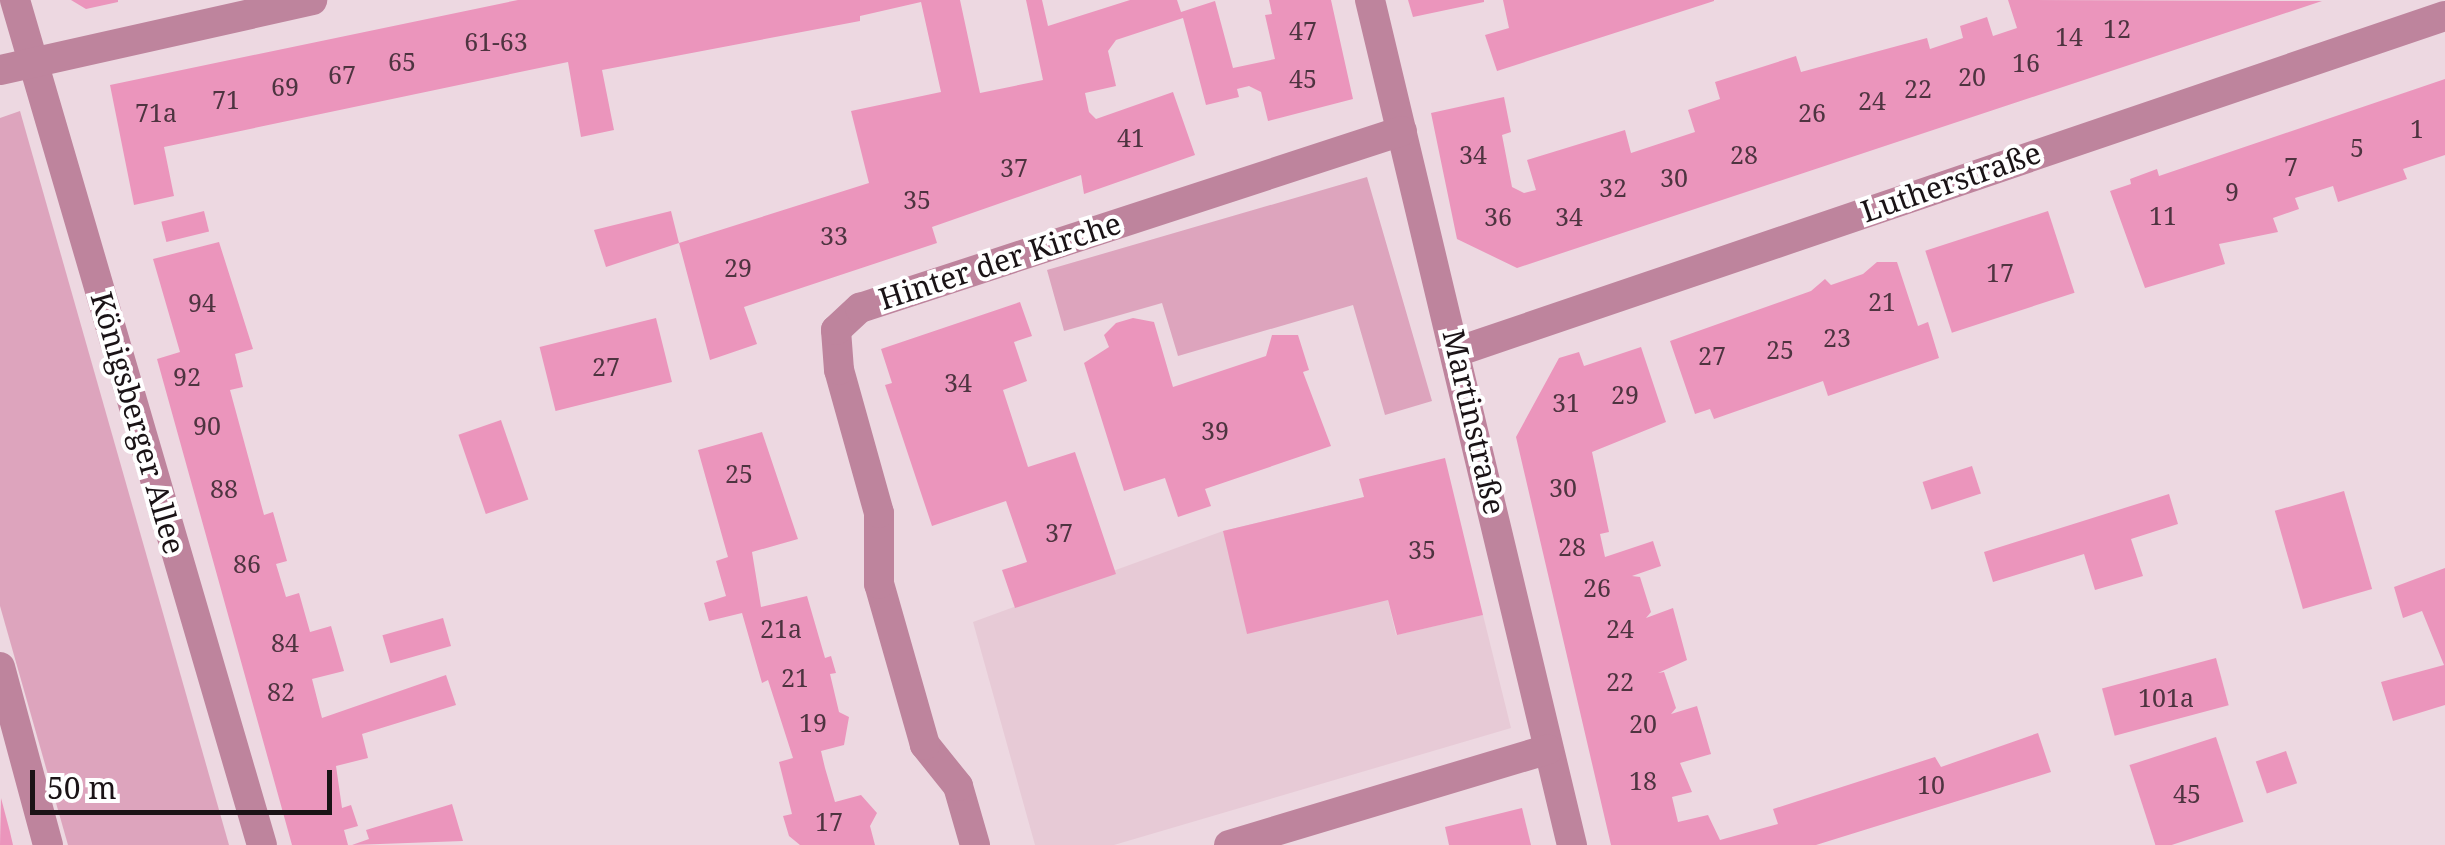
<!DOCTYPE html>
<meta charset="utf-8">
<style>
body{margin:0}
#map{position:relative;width:2445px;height:845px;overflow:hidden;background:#edd8e1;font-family:"Noto Serif",serif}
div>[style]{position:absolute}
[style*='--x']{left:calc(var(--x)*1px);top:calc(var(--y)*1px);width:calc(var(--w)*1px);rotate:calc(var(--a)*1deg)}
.built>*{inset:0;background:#e7cad6}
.green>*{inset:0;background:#dda4bd}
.building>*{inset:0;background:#eb95bc;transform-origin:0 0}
.street>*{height:30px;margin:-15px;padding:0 15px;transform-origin:15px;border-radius:15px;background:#be849d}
span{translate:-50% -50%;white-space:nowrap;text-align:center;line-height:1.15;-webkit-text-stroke:8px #fff;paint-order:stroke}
.number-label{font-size:25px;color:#4e3440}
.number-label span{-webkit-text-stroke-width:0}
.street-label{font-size:30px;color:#1a1316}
.scale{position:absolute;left:30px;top:770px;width:302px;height:45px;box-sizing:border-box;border:5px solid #1a1316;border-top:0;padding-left:12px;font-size:30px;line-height:35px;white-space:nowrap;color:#1a1316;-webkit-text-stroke:8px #fff;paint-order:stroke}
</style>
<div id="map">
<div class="built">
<i style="clip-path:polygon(1364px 497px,1396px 635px,1483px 615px,1511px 728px,1114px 845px,1035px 845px,973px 622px,1223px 531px)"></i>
</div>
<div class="green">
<i style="clip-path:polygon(20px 111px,229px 845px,68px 845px,0 606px,0 118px)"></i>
<i style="clip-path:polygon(1367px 177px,1432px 401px,1385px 415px,1353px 305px,1178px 356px,1162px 303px,1064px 331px,1047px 270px)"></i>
</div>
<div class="building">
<i style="clip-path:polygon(71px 0,118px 0,118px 2px,86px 9px)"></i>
<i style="clip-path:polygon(518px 0,960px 0,980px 93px,1043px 80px,1026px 0,1042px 0,1048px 26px,1130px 0,1177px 0,1181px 12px,1215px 1px,1233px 68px,1275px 59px,1265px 15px,1272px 14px,1269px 0,1331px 0,1353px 99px,1268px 121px,1261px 92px,1249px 86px,1237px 89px,1239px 97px,1206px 105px,1183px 18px,1116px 40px,1108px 51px,1116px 86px,1085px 93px,1089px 112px,1096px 119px,1173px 92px,1195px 155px,1084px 194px,1081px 175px,932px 227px,937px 243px,744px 307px,757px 344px,710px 360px,679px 243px,869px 183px,851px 111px,941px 92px,921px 2px,860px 16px,860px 21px,602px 70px,614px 130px,581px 137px,568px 62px,164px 147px,174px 196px,134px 205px,110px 85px)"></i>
<i style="clip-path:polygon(1408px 0,1484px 0,1484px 2px,1413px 17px)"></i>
<i style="clip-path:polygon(1503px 0,1714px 0,1714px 1px,1497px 71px,1485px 35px,1509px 28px)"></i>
<i style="clip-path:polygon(2008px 0,2322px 1px,1517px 268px,1457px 239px,1431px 113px,1504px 97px,1511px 132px,1502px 135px,1512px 187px,1524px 193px,1536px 190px,1527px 160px,1625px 130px,1631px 153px,1695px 132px,1688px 110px,1720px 99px,1715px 82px,1796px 56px,1801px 72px,1927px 38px,1930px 49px,1963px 38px,1960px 26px,1987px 17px,1993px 36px,2017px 28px)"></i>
<i style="clip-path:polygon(2445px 79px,2445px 155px,2403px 169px,2407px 179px,2338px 202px,2333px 186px,2295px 198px,2299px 209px,2273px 218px,2278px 232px,2219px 244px,2225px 264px,2145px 288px,2110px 191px,2131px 184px,2130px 179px,2157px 169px,2159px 176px)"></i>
<i style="left:204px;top:211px;width:21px;height:44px;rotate:76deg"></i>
<i style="clip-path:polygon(671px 211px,679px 243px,606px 267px,594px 230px)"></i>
<i style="left:2048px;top:211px;width:86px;height:129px;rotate:72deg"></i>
<i style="clip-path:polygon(219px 242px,253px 349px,235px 354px,243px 387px,230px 390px,264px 515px,273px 512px,287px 561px,276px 564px,286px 597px,299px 593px,310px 632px,331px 626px,344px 671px,312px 679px,322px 718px,446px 675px,456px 705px,362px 734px,368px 758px,336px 766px,342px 808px,351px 805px,358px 826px,344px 830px,348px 845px,292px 845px,157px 359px,180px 352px,153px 259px)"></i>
<i style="clip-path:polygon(1877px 262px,1897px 262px,1918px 326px,1928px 322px,1939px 358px,1828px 396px,1823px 381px,1714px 419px,1710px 409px,1695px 414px,1670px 341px,1811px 291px,1825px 279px,1831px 285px,1863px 274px)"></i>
<i style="clip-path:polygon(1020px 302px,1032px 336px,1014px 342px,1027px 381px,1003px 390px,1028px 467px,1075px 452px,1116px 574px,1015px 608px,1002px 570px,1027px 562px,1006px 501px,932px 526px,885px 385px,892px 383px,881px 349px)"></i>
<i style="left:656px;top:318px;width:66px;height:120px;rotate:76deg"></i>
<i style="clip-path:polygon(1133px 318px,1154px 322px,1173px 387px,1266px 356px,1272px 335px,1298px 335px,1309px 370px,1303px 372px,1331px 446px,1205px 489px,1211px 506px,1178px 517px,1165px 478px,1124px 491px,1084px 363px,1109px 347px,1104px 335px,1116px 323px)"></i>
<i style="clip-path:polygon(1641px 347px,1666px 422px,1592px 452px,1609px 532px,1600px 534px,1605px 557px,1653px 541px,1661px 566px,1632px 576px,1640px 577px,1651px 612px,1646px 618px,1673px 608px,1687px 660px,1658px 673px,1664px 672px,1676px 708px,1671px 714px,1697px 706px,1711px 754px,1680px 763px,1692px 792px,1672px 797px,1678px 822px,1708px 815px,1720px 840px,1778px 824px,1773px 809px,1935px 757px,1941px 767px,2038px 733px,2051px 772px,1816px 845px,1611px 845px,1516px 437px,1559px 358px,1579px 352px,1584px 366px)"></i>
<i style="left:501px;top:420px;width:84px;height:45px;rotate:71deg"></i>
<i style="clip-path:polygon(762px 432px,798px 539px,752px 552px,761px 607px,807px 596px,825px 658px,831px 656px,836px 673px,830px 674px,839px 712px,849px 717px,844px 745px,821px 751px,825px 768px,835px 802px,861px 795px,877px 813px,870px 826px,875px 845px,800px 845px,789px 836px,783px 816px,792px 814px,779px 762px,793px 758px,768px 680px,762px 683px,742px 613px,709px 621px,704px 603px,726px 596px,716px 561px,728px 557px,698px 450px)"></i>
<i style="clip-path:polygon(1445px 458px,1483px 615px,1397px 635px,1388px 600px,1247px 634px,1223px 531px,1364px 497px,1359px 479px)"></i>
<i style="left:1972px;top:466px;width:29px;height:52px;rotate:72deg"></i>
<i style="left:2344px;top:491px;width:102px;height:72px;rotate:74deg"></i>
<i style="clip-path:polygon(2169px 494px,2178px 524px,2131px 539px,2143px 576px,2095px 590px,2084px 554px,1993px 582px,1984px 552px)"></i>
<i style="clip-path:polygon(2445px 568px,2445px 705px,2393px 721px,2381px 682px,2444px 665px,2422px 611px,2403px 618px,2394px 587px)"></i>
<i style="left:443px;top:618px;width:29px;height:63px;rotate:74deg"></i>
<i style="left:2216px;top:658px;width:49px;height:118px;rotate:75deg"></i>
<i style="left:2216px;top:737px;width:89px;height:91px;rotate:72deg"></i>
<i style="left:2286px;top:751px;width:34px;height:32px;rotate:71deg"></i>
<i style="clip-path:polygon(1px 798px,10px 832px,13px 845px,0 845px)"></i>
<i style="clip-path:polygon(452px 804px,463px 841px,352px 845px,369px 839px,366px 830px)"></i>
<i style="clip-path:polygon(1522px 808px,1531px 845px,1449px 845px,1445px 827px)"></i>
</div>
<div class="street">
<i style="--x:15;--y:0;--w:880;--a:73.71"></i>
<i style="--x:1370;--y:0;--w:869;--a:76.56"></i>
<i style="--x:0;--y:70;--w:320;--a:-12.6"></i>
<i style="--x:1459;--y:351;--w:1041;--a:-18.77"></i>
<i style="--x:0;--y:667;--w:184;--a:74.9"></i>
<i style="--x:975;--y:845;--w:61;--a:-106.1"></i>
<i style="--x:958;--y:786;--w:53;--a:-128.8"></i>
<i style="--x:925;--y:745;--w:167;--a:-105.9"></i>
<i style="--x:879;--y:584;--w:71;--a:-90"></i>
<i style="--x:879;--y:513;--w:148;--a:-105.6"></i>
<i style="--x:839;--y:370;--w:40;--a:-94.3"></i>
<i style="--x:836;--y:330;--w:33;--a:-43"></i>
<i style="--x:860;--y:308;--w:570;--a:-18.09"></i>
<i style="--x:1229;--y:845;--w:333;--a:-16.7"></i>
</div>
<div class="number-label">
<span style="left:2117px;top:28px">12</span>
<span style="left:1303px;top:30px">47</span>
<span style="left:2069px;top:36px">14</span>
<span style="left:496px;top:41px">61-63</span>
<span style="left:402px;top:61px">65</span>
<span style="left:2026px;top:62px">16</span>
<span style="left:342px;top:74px">67</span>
<span style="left:1972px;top:76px">20</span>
<span style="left:1303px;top:78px">45</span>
<span style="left:285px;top:86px">69</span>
<span style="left:1918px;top:88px">22</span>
<span style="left:226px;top:99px">71</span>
<span style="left:1872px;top:100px">24</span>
<span style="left:156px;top:112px">71a</span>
<span style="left:1812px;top:112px">26</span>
<span style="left:2417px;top:128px">1</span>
<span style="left:1131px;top:137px">41</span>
<span style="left:2357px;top:147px">5</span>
<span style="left:1473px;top:154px">34</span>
<span style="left:1744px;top:154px">28</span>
<span style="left:2291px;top:166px">7</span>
<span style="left:1014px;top:167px">37</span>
<span style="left:1674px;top:177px">30</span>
<span style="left:1613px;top:187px">32</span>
<span style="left:2232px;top:191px">9</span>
<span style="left:917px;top:199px">35</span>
<span style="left:2163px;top:215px">11</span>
<span style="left:1498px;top:216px">36</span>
<span style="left:1569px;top:216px">34</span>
<span style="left:834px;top:235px">33</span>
<span style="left:738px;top:267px">29</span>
<span style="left:2000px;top:272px">17</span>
<span style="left:1882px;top:301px">21</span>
<span style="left:202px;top:302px">94</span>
<span style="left:1837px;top:337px">23</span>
<span style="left:1780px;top:349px">25</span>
<span style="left:1712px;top:355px">27</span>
<span style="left:606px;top:366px">27</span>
<span style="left:187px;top:376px">92</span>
<span style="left:958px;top:382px">34</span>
<span style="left:1625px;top:394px">29</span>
<span style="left:1566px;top:402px">31</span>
<span style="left:207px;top:425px">90</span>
<span style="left:1215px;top:430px">39</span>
<span style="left:739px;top:473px">25</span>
<span style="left:1563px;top:487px">30</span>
<span style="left:224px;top:488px">88</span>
<span style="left:1059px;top:532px">37</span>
<span style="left:1572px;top:546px">28</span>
<span style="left:1422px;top:549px">35</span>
<span style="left:247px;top:563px">86</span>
<span style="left:1597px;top:587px">26</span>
<span style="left:781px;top:628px">21a</span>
<span style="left:1620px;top:628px">24</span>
<span style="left:285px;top:642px">84</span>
<span style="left:795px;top:677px">21</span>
<span style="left:1620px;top:681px">22</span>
<span style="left:281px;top:691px">82</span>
<span style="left:2166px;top:697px">101a</span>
<span style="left:813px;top:722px">19</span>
<span style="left:1643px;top:723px">20</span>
<span style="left:1643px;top:780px">18</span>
<span style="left:1931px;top:784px">10</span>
<span style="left:2187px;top:793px">45</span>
<span style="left:829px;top:821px">17</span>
</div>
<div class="street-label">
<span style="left:1951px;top:182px;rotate:-19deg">Lutherstraße</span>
<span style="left:1000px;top:261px;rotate:-18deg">Hinter der Kirche</span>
<span style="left:1474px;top:422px;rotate:77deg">Martinstraße</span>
<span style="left:138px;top:423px;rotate:74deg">Königsberger Allee</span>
</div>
<div class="scale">50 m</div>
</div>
